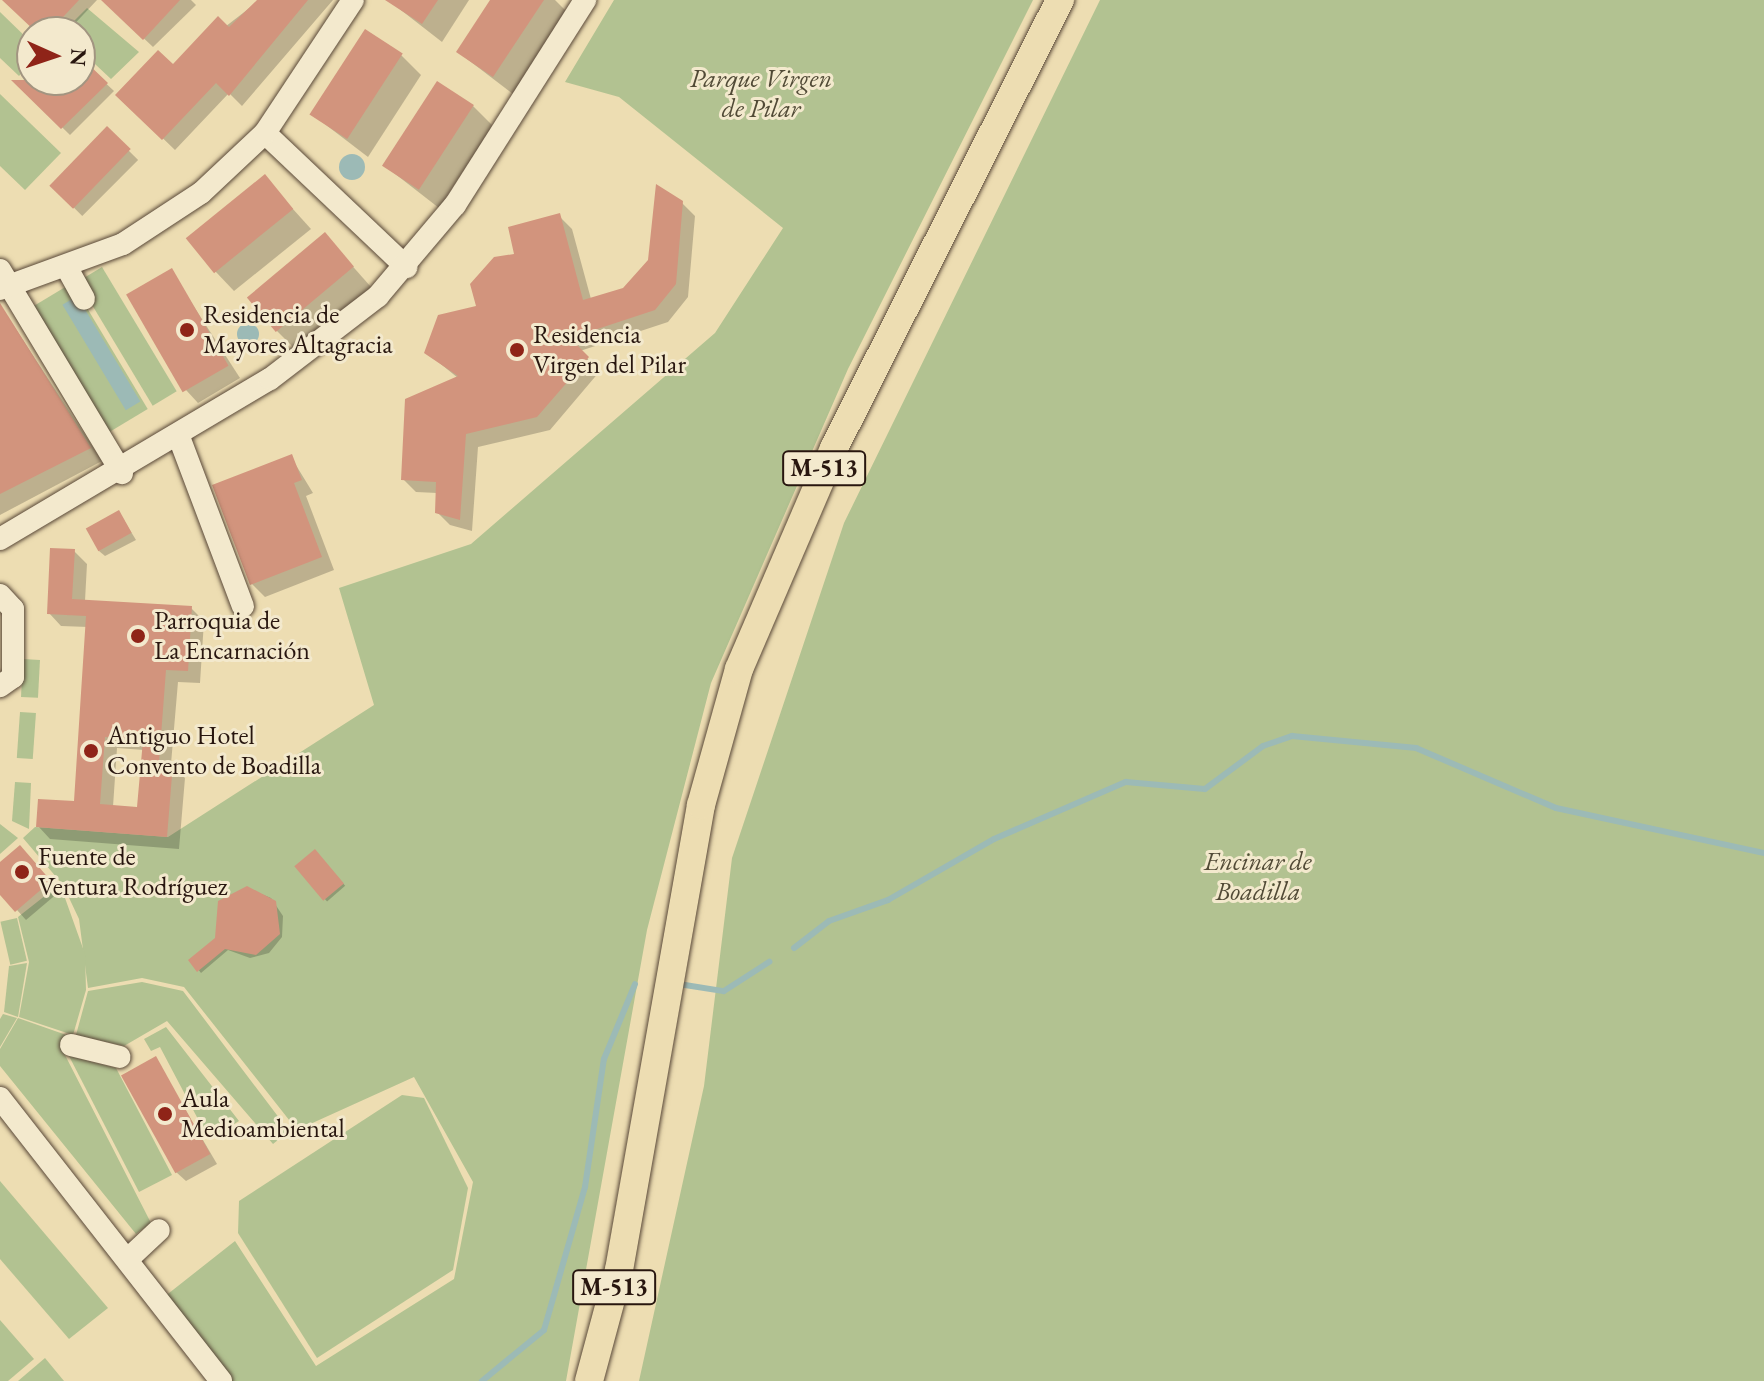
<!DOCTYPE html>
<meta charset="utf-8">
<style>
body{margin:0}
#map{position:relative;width:1764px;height:1381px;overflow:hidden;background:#edddb2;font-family:"EB Garamond",serif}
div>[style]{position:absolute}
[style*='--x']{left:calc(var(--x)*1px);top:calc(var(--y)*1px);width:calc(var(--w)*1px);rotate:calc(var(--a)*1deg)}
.green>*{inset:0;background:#b2c291;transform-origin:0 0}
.water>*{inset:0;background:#9cbab6;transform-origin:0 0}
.round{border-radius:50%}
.shadow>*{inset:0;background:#0003;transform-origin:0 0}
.stream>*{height:6px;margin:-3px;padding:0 3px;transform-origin:3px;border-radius:3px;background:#9cbab6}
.building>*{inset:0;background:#d2947d;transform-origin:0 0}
.roads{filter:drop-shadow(0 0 2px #594838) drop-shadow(0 0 2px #594838)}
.minor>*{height:22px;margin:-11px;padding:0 11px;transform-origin:11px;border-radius:11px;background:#f3e9cd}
.major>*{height:28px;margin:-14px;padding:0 14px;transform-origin:14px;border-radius:14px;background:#edddb2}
.dots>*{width:22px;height:22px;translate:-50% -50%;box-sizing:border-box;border:4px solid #f3e9cd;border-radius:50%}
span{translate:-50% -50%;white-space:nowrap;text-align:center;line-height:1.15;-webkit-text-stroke:6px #f3e9cd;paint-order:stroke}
.shield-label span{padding:2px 6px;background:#f3e9cd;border:2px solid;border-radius:6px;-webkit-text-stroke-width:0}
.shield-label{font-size:24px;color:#28160f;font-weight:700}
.park-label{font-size:26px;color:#514a36;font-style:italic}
.poi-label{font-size:26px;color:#28160f}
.left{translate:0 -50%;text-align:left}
.north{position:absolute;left:16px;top:16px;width:80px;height:80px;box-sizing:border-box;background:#f3e9cd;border:2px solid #a29581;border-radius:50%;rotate:93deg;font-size:22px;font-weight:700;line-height:32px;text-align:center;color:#28160f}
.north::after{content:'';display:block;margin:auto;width:28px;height:36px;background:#8f2418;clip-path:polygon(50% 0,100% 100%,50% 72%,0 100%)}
</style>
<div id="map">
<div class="green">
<i style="clip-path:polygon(614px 0,1033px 0,848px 369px,711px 683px,647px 930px,566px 1381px,232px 1381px,164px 1297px,235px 1241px,316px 1366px,454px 1279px,473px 1182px,414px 1077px,297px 1130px,184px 987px,142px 978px,88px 988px,79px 919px,63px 885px,23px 838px,35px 827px,168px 837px,374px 705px,339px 588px,471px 544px,715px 333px,783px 228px,619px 97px,565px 82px)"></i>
<i style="clip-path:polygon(1100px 0,1764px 0,1764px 1381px,639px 1381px,704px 1086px,732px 858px,844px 523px)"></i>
<i style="clip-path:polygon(87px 8px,139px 52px,111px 79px,80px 50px,80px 32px,63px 32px)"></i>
<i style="clip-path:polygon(0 12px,32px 43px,32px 62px,19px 76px,0 58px)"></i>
<i style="clip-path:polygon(0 94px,61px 153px,25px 190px,0 166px)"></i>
<i style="left:102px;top:267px;width:145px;height:28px;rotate:59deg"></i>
<i style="left:72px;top:283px;width:147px;height:50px;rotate:59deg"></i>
<i style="left:23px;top:659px;width:17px;height:38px;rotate:3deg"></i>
<i style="left:20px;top:712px;width:16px;height:46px;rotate:4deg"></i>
<i style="clip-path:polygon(15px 782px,31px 783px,29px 829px,12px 821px)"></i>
<i style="clip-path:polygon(0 824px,18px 838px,0 854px)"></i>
<i style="clip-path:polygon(60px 884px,85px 954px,86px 990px,73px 1035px,19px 1017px,29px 962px,18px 917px)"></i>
<i style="left:17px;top:918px;width:44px;height:17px;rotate:77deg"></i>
<i style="clip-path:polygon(27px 963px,18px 1017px,4px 1012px,9px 966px)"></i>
<i style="clip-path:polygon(142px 982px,183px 991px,289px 1131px,273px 1144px,167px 1021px,124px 1046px,76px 1035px,88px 991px)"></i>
<i style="clip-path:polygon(3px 1014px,17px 1018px,0 1047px,0 1019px)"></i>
<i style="clip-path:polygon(18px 1018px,72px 1037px,65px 1055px,151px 1223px,136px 1234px,0 1066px,0 1049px)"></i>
<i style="clip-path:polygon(166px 1027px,239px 1121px,209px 1140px,160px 1047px,151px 1051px,144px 1039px)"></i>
<i style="clip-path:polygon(69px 1056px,116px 1068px,172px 1175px,139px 1192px)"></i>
<i style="clip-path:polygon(402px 1095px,424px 1098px,468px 1188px,453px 1270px,317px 1358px,238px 1233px,239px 1201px)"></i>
<i style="clip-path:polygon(0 1181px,108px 1308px,69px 1339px,0 1259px)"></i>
<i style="clip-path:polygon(0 1320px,34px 1359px,8px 1381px,0 1381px)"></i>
<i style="clip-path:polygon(45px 1358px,64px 1381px,18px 1381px)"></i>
</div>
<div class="water">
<i class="round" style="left:339px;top:154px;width:26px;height:26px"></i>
<i style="left:77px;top:296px;width:123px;height:17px;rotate:59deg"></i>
<i class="round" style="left:237px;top:323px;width:22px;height:22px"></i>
</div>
<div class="shadow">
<i style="clip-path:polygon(5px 0,97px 0,67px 32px,38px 32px)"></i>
<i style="clip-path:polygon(103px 0,191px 0,196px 5px,153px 47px)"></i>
<i style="clip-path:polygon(260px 0,333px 0,242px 106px,229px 93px,175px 150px,118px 95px,173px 67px)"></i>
<i style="clip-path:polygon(388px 0,469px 0,442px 42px)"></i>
<i style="clip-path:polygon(492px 0,555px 0,566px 11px,513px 94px,458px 52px)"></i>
<i style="clip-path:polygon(401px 55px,421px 75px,368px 157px,313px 115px)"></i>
<i style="clip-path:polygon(80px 59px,114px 91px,70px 135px,19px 85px,32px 71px,32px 80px,80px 80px)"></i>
<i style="clip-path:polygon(473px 106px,493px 126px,439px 208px,385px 166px)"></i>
<i style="left:107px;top:129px;width:44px;height:79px;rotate:45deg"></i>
<i style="clip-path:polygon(264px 177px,311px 229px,234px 291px,215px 271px)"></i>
<i style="clip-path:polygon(682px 203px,695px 216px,688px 297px,668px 322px,580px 351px,600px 371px,550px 430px,478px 447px,472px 531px,450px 525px,437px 512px,437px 493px,416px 492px,403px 479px,458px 378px,426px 352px,478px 308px,559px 216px,572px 229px,591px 299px,624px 290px,650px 261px)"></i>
<i style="clip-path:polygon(325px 235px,371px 287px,295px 349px,276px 330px)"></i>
<i style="clip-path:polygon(171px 271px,240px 378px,198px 403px,186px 390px)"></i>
<i style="clip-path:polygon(0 305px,102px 461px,0 515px)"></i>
<i style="clip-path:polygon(291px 457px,313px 493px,306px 496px,334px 570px,265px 597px,252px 584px)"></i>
<i style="clip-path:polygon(119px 512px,136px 540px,105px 556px,99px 551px)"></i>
<i style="clip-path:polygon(evenodd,74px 551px,87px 564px,85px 601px,191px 608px,204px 621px,200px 683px,178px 682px,171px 764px,185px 778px,179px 849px,50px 839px,38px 826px,76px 804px,88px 627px,61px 626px,49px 613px,74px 551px,117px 748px,144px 750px,139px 809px,113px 807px,117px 748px)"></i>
<i style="left:315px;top:851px;width:46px;height:24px;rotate:49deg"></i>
<i style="clip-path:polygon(30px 857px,59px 892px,26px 920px,0 891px,0 865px)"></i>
<i style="clip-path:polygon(247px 888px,271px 898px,283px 916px,282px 937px,269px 953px,250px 958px,228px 950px,201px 973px,191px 960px,217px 939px)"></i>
<i style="clip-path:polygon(155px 1058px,217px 1164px,186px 1181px,176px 1172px)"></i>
</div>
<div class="stream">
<i style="--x:794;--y:948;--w:44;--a:-37.6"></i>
<i style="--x:829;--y:921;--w:63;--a:-19.6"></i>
<i style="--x:888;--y:900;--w:122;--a:-29.9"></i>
<i style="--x:994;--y:839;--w:144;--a:-23.4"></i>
<i style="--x:1126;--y:782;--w:79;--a:5.1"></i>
<i style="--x:1205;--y:789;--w:72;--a:-36.6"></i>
<i style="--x:1263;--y:746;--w:31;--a:-19"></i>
<i style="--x:1292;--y:736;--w:125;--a:5.5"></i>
<i style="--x:1416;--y:748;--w:152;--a:23.2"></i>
<i style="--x:1556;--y:808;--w:213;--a:12.2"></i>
<i style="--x:685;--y:985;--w:39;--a:9"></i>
<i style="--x:724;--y:991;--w:54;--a:-32.8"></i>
<i style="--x:482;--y:1381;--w:80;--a:-39.4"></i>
<i style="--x:544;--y:1330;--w:149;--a:-74"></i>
<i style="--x:585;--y:1187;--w:129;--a:-81.6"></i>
<i style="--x:604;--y:1059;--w:81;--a:-67.5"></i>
</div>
<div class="building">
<i style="clip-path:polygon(2px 0,79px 0,49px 32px,36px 32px)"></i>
<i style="clip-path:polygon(101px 0,180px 0,143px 40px)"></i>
<i style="clip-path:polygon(257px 0,308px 0,229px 96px,216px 83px,162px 140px,115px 95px,158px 50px,173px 64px,218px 16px,229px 27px)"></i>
<i style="clip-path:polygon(385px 0,438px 0,422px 24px)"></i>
<i style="clip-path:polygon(490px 0,544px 0,493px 77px,456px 52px)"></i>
<i style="left:365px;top:29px;width:45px;height:102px;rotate:33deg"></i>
<i style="clip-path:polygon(87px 63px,108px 83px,61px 129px,11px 80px,80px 80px)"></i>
<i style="left:437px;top:81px;width:44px;height:101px;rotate:33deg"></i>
<i style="left:107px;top:126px;width:33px;height:83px;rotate:44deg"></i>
<i style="left:265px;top:174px;width:45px;height:102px;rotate:51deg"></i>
<i style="clip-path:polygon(656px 184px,683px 201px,676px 284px,655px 310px,570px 338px,589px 357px,537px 417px,466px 434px,460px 520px,435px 513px,436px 482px,401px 480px,405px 399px,458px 376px,424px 353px,438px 315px,476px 306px,470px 284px,494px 257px,514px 254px,508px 227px,560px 213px,583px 300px,623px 288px,648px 260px)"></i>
<i style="left:325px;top:232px;width:45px;height:102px;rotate:50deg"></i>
<i style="left:172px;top:268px;width:113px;height:53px;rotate:60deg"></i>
<i style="clip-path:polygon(0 303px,91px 448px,0 494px)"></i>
<i style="clip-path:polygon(292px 454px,302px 480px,294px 483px,322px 557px,250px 585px,212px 485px)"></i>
<i style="left:119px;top:510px;width:26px;height:38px;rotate:61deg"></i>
<i style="clip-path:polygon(evenodd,50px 548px,75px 549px,72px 599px,192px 606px,188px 671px,166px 670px,159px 762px,173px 763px,167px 837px,36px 827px,38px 799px,74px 801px,86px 616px,47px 614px,50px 548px,105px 737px,143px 740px,137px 807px,100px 804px,105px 737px)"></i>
<i style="clip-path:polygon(20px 845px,51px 881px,15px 912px,0 895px,0 862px)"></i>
<i style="left:315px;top:849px;width:45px;height:27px;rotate:50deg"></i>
<i style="clip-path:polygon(247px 886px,276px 901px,280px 934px,256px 955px,225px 949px,197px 972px,188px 960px,215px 938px,218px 901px)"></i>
<i style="left:156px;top:1056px;width:112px;height:40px;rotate:61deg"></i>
</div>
<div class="roads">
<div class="minor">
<i style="--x:265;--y:133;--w:195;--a:43.5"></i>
<i style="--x:67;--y:268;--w:35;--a:61"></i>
<i style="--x:0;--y:270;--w:237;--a:59"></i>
<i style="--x:0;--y:289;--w:131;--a:-20.1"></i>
<i style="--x:123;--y:244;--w:93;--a:-33.2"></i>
<i style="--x:201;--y:193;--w:88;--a:-43.2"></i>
<i style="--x:265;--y:133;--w:159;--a:-56.5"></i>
<i style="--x:179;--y:437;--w:181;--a:69.3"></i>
<i style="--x:0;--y:539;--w:314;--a:-30.7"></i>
<i style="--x:270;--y:379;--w:136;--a:-37.5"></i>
<i style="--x:378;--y:296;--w:119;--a:-49.8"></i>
<i style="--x:455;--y:205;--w:243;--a:-57.6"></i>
<i style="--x:0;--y:595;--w:19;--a:47"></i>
<i style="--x:13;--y:609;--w:68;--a:90"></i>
<i style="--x:13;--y:677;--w:16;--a:145"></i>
<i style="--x:71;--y:1045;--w:50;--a:13.8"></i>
<i style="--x:0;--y:1098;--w:359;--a:52"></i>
<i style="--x:128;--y:1259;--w:42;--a:-43.1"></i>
</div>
<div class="major">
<i style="--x:589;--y:1381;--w:115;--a:-74.9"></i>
<i style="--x:619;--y:1270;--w:472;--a:-80"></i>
<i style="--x:701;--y:805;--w:141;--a:-74.4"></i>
<i style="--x:739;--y:669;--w:241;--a:-66.7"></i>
<i style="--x:834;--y:448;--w:502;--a:-63.23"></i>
</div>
</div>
<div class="dots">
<i style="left:187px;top:330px;background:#8f2418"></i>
<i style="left:517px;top:350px;background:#8f2418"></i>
<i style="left:138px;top:636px;background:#8f2418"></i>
<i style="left:91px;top:751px;background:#8f2418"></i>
<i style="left:22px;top:872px;background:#8f2418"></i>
<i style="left:165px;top:1114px;background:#8f2418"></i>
</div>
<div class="shield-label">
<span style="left:824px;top:468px">M-513</span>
<span style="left:614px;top:1287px">M-513</span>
</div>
<div class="park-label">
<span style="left:761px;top:94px">Parque Virgen<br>de Pilar</span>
<span style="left:1258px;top:877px">Encinar de<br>Boadilla</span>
</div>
<div class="poi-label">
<span class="left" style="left:203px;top:330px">Residencia de<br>Mayores Altagracia</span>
<span class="left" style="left:533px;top:350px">Residencia<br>Virgen del Pilar</span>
<span class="left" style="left:154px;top:636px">Parroquia de<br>La Encarnación</span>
<span class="left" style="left:107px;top:751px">Antiguo Hotel<br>Convento de Boadilla</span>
<span class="left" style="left:38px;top:872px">Fuente de<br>Ventura Rodríguez</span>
<span class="left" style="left:181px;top:1114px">Aula<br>Medioambiental</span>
</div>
<div class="north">N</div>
</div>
